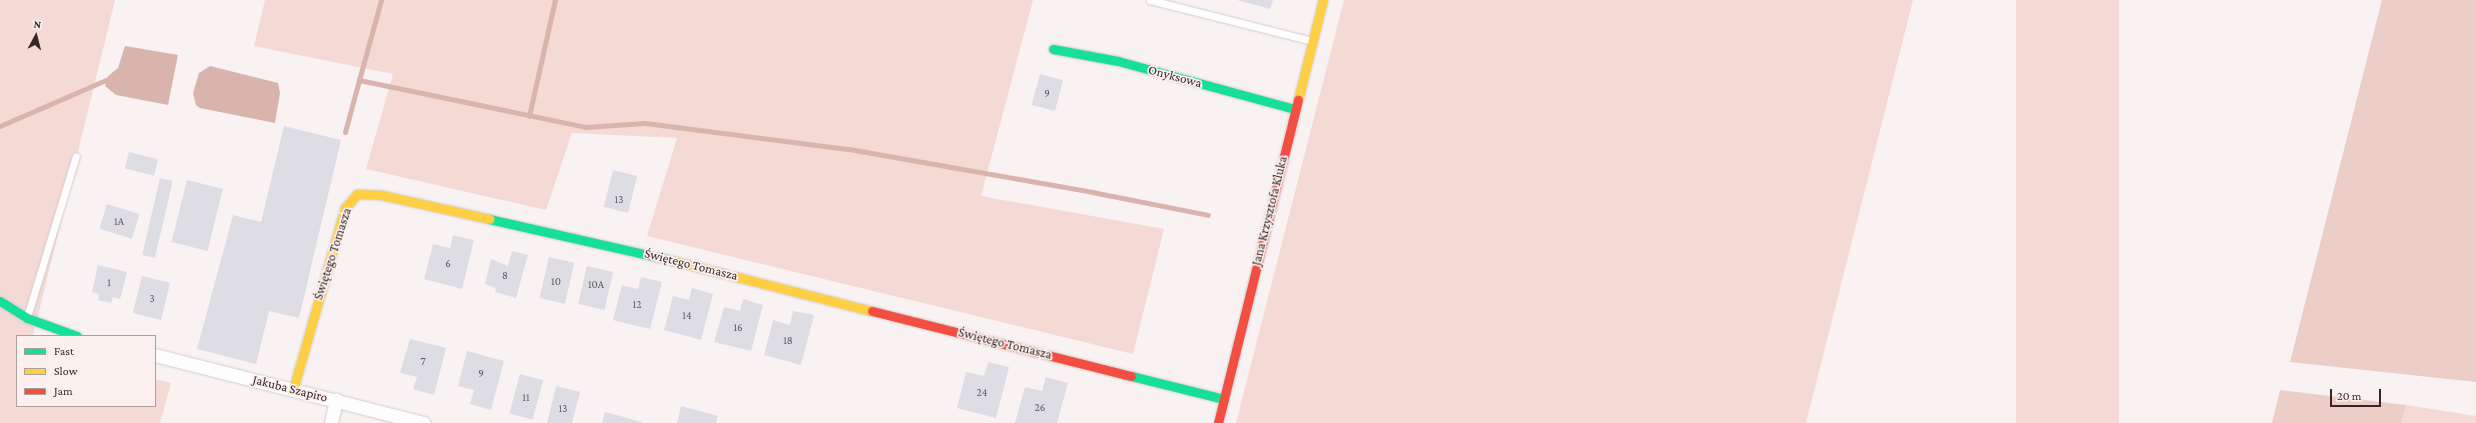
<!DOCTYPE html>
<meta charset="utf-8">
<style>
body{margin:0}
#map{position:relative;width:2476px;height:423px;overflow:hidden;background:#f8f2f2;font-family:"Crimson Pro",serif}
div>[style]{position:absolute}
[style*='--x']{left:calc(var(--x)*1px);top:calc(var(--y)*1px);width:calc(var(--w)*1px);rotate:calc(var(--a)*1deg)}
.green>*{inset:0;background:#f4d9d4;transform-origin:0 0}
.forest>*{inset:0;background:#edcdc8}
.water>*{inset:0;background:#d9b4ad}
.stream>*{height:5px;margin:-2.5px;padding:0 2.5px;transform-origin:2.5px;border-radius:2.5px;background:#d9b4ad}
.building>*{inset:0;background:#dedde4;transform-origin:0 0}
.roads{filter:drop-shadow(0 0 1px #d4cccb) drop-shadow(0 0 1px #d4cccb)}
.lane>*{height:7px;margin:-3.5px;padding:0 3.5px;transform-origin:3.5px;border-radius:3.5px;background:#fefdfd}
.street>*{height:13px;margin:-6.5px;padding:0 6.5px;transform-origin:6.5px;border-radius:6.5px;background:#fefdfd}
.fast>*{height:9px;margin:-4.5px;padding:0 4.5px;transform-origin:4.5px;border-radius:4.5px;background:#16e098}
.slow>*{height:9px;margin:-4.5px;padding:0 4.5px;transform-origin:4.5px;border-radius:4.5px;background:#ffcf43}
.jam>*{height:9px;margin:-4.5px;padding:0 4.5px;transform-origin:4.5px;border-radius:4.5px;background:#f24e42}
span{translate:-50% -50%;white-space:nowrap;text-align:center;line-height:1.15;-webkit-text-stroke:3.5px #fcf0ee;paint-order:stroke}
.number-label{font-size:11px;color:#605858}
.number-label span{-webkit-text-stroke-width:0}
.street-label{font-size:13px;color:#332826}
.legend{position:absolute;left:16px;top:335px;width:140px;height:72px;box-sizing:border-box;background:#fcf0ee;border:1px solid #aca09e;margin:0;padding:5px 7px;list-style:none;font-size:12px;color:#332826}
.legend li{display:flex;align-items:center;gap:8px;height:20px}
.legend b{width:20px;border:1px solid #aca09e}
.north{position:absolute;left:16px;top:16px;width:40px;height:40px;-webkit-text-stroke:3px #fcf0ee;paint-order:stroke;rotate:7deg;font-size:11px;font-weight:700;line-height:16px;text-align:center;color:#332826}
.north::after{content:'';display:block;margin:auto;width:14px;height:18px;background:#332826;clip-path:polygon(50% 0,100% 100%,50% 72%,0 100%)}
.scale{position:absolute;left:2330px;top:389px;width:51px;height:18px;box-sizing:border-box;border:2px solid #332826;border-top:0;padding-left:5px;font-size:12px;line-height:14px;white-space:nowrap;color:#332826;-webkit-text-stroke:3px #fcf0ee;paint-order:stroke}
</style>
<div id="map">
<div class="green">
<i style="clip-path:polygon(0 0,115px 0,33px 336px,17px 336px,17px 406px,155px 406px,155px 379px,171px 383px,160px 423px,0 423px)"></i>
<i style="clip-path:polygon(265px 0,1033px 0,981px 196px,1164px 229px,1133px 354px,647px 236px,677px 138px,572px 133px,546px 210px,366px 169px,393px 74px,254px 46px)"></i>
<i style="clip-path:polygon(1344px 0,1913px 0,1806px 423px,1236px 423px)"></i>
<i style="left:2016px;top:0;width:103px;height:436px"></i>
<i style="clip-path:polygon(2406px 405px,2476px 416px,2476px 423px,2401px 423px)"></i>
</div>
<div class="forest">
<i style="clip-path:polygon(2382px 0,2476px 0,2476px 382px,2290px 362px)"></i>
<i style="clip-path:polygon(2280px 390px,2406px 405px,2401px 423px,2272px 423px)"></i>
</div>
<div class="water">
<i style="clip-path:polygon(125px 46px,178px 55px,168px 105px,116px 95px,105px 86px,108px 76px,118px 68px)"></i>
<i style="clip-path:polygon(210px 66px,278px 83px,280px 93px,275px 123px,200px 108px,196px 105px,193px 93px,199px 73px)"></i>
</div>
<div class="stream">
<i style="--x:359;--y:80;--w:83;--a:-74.6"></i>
<i style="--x:529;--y:116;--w:119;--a:-77.4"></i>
<i style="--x:0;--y:126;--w:116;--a:-23.5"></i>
<i style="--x:345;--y:132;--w:54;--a:-74.9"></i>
<i style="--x:359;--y:80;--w:231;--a:11.7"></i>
<i style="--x:585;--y:127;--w:60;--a:-3.8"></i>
<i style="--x:645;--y:123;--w:206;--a:7.3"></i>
<i style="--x:849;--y:149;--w:247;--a:10"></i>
<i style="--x:1092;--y:192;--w:118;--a:11.2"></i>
</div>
<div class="building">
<i style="clip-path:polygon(1237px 0,1273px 0,1270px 9px)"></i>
<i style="left:1040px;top:74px;width:24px;height:32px;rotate:15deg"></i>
<i style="clip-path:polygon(284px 126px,341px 140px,299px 318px,269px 311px,256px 364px,197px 349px,233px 215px,261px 222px)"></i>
<i style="left:129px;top:152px;width:30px;height:17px;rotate:14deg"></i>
<i style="left:613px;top:170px;width:25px;height:38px;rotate:14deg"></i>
<i style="left:160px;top:178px;width:13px;height:79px;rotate:13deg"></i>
<i style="left:187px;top:180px;width:37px;height:64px;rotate:14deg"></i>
<i style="left:107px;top:204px;width:34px;height:26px;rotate:17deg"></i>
<i style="clip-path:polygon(453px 235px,474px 240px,462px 289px,424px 279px,433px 244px,450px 248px)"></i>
<i style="clip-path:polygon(512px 251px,528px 255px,516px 298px,495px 292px,496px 288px,485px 284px,491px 259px,508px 266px)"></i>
<i style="left:549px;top:257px;width:26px;height:42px;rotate:13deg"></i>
<i style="clip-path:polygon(98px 265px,127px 272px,120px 299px,113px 297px,111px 303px,98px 300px,99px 294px,92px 292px)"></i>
<i style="left:587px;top:266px;width:27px;height:39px;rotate:13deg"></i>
<i style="left:142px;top:276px;width:29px;height:38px;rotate:14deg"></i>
<i style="clip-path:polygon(641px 277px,662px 282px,650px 329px,613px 320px,622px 285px,638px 289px)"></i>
<i style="clip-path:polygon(692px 288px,713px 294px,701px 340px,664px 330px,673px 296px,689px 300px)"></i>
<i style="clip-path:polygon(743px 299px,763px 305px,751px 351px,714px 342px,724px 307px,740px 311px)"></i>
<i style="clip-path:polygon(793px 311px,814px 315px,801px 365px,764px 355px,773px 320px,790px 325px)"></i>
<i style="clip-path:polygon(410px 339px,446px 348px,434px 395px,413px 389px,417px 377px,400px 373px)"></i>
<i style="clip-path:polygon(467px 351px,504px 361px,491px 410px,470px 404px,474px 390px,458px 386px)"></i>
<i style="clip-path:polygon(988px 362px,1009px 367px,996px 418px,957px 408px,966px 372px,984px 376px)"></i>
<i style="left:520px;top:374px;width:24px;height:41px;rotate:15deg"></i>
<i style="clip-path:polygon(1046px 377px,1068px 383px,1057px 423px,1015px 423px,1025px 387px,1042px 391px)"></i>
<i style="clip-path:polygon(556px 386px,580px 392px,572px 423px,547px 423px)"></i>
<i style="clip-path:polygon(681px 406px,718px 416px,716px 423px,677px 423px)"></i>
<i style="clip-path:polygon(605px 412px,645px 423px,602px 423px)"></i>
</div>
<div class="roads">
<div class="lane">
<i style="--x:1150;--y:0;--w:167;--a:14.2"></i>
<i style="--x:27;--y:317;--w:168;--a:-73.1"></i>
</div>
<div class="street">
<i style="--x:155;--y:355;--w:277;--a:14.2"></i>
<i style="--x:331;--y:423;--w:24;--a:-78"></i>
</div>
<div class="fast">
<i style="--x:1053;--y:49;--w:66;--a:10.5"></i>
<i style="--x:1118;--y:61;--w:183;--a:15.2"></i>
<i style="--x:489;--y:219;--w:181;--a:12.7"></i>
<i style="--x:0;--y:301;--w:32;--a:32"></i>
<i style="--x:27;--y:318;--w:53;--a:19.8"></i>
<i style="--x:1131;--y:376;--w:96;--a:13.9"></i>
</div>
<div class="slow">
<i style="--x:1298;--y:100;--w:103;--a:-76"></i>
<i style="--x:666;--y:259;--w:212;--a:14.2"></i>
<i style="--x:293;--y:390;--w:189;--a:-74.1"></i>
<i style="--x:345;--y:208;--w:18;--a:-49"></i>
<i style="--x:357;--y:194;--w:25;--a:2"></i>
<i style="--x:382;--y:195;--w:110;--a:12.6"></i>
</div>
<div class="jam">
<i style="--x:872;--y:311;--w:267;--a:14.1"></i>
<i style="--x:1218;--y:423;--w:333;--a:-76.1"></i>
</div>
</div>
<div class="number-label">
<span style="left:1047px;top:93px">9</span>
<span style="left:619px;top:199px">13</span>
<span style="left:119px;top:221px">1A</span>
<span style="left:448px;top:263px">6</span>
<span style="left:505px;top:275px">8</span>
<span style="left:556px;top:281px">10</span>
<span style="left:109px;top:282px">1</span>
<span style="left:596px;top:284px">10A</span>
<span style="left:152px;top:298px">3</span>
<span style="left:637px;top:304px">12</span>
<span style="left:687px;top:315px">14</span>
<span style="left:738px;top:327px">16</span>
<span style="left:788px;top:340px">18</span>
<span style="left:423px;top:361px">7</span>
<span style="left:481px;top:373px">9</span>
<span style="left:982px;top:392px">24</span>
<span style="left:526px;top:397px">11</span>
<span style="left:1040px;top:407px">26</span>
<span style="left:563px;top:408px">13</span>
</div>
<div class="street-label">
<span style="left:1175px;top:77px;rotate:15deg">Onyksowa</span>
<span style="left:1270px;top:211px;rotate:-76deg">Jana Krzysztofa Kluka</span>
<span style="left:333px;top:254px;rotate:-72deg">Świętego Tomasza</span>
<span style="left:691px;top:265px;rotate:14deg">Świętego Tomasza</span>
<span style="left:1005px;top:344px;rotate:14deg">Świętego Tomasza</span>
<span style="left:290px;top:389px;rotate:14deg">Jakuba Szapiro</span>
</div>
<ul class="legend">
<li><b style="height:5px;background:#16e098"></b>Fast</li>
<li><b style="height:5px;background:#ffcf43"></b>Slow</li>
<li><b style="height:5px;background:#f24e42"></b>Jam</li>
</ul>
<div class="north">N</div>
<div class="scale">20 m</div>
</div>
